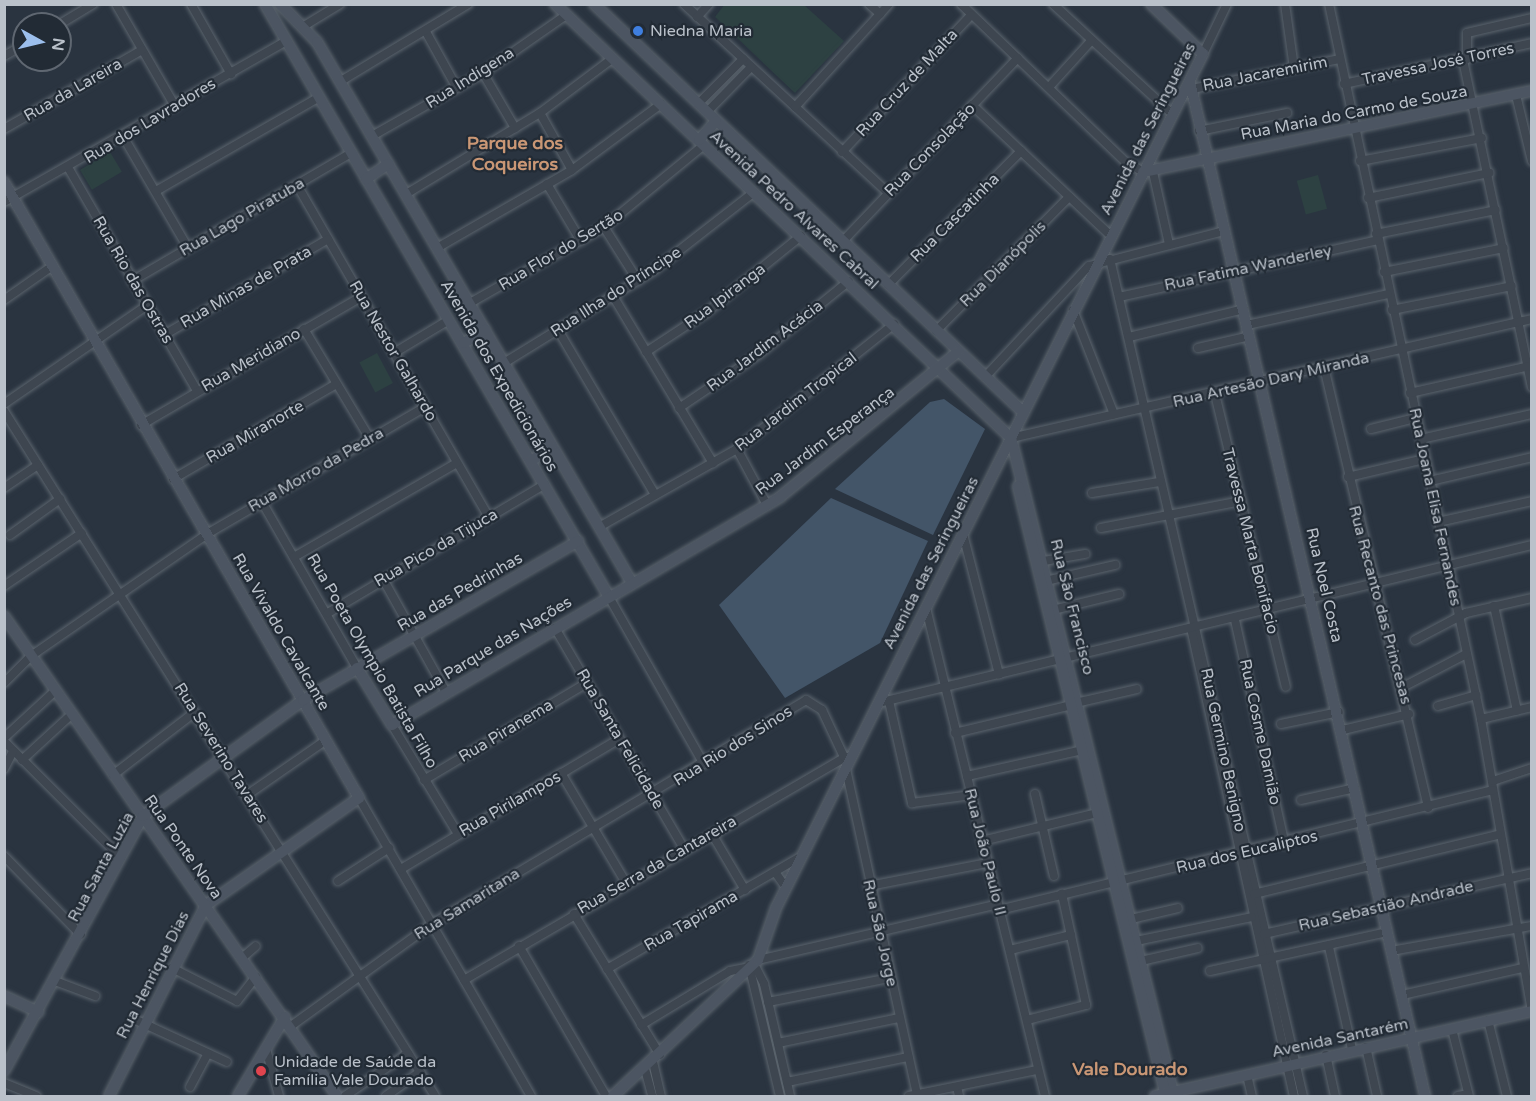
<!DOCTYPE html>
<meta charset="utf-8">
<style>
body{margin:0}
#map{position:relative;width:1536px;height:1101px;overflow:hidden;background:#2a3440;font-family:"Varela Round",sans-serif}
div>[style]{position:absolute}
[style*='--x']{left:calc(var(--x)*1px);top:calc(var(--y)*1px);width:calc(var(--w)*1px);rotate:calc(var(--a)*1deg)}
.green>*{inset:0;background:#2d4142;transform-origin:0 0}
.water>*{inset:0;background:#435568}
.roads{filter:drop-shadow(0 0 2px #5b646d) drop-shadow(0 0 2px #5b646d)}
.street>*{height:8px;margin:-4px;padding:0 4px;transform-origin:4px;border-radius:4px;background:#3e4650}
.secondary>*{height:10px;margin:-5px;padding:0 5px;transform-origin:5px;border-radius:5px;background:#4c5562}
.dots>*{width:16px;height:16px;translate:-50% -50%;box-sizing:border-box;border:3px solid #222b35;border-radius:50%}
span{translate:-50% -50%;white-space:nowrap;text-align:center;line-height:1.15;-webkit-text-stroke:4.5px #222b35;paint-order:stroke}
.poi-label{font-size:16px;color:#bac1ca}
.left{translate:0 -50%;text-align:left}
.street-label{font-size:16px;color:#bac1ca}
.neighbourhood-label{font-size:18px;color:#ca9775;font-weight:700}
.frame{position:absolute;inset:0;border:6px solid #bac1ca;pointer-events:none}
.north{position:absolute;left:12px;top:12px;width:60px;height:60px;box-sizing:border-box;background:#222b35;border:2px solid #5f6771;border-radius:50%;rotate:98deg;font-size:16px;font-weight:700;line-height:24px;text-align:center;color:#bac1ca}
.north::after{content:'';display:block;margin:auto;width:21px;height:27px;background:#9cbfed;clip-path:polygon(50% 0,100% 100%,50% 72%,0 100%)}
</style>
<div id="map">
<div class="green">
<i style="clip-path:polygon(725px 4px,804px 5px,844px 41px,795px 93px,715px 17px)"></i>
<i style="left:110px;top:152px;width:23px;height:35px;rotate:59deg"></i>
<i style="left:1318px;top:175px;width:35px;height:22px;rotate:75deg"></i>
<i style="left:377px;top:353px;width:34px;height:20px;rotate:62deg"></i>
</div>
<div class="water">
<i style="clip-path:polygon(944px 399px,985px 429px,933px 535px,835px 489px,930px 402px)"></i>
<i style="clip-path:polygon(831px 498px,928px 541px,880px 643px,785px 698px,719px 605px)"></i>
</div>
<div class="roads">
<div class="street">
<i style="--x:116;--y:4;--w:118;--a:60"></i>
<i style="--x:191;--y:4;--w:81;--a:60.3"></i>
<i style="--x:684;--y:4;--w:278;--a:42.8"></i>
<i style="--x:869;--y:4;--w:15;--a:42"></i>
<i style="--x:961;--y:4;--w:228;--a:43.8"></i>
<i style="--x:1126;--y:162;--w:20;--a:30"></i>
<i style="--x:1053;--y:4;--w:162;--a:42.7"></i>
<i style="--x:1285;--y:4;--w:65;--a:82"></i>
<i style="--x:1329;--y:4;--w:731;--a:78"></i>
<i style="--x:1481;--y:719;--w:296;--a:80.1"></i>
<i style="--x:697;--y:17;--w:18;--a:-47"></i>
<i style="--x:60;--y:24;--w:39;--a:-31"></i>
<i style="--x:304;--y:26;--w:42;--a:-31.4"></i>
<i style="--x:426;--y:32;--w:64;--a:61"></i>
<i style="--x:1203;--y:54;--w:55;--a:-64.4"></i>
<i style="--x:4;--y:56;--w:23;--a:-29"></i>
<i style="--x:1467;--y:59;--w:26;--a:-90"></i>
<i style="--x:1467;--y:33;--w:67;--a:-13"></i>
<i style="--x:1463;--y:60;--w:334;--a:78.1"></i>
<i style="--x:483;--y:73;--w:64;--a:59.8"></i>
<i style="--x:341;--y:81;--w:149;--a:-31.2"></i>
<i style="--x:1344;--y:84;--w:192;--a:-12.3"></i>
<i style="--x:1050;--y:86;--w:61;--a:-47.7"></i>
<i style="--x:1192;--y:89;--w:150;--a:-11.5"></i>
<i style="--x:1516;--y:95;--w:68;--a:76.4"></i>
<i style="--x:698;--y:104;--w:64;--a:-45"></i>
<i style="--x:972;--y:105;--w:191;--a:43.3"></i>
<i style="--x:795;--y:107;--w:139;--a:-47.6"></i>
<i style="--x:707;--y:112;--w:63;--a:-45.6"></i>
<i style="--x:540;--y:113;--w:65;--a:60.7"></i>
<i style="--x:4;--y:129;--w:159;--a:-29.8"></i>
<i style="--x:1199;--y:131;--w:90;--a:-11.6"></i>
<i style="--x:372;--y:136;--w:128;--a:-29.6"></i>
<i style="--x:483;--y:73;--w:101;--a:-34.9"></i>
<i style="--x:124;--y:138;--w:127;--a:59.8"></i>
<i style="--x:842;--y:152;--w:188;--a:-46.7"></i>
<i style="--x:1360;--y:161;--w:124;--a:-10.7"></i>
<i style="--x:69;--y:169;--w:256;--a:60"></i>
<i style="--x:1153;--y:172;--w:74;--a:77.5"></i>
<i style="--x:547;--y:184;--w:66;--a:59.2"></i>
<i style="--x:297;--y:185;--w:384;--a:60"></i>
<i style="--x:156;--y:191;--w:187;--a:-29.9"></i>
<i style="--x:406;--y:194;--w:157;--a:-31.2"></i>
<i style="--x:540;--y:113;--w:90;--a:-36.9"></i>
<i style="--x:1368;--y:198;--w:124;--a:-11.7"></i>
<i style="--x:4;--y:202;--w:325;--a:-29.7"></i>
<i style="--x:604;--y:227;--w:64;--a:57.8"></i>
<i style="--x:1376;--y:234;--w:122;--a:-11.3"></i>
<i style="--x:843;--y:241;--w:253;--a:-46.3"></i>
<i style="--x:437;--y:248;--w:156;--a:-30"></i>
<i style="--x:572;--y:170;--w:111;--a:-36.6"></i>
<i style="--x:1110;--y:259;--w:859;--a:77.02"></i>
<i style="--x:1384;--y:272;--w:122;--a:-11.3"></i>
<i style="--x:132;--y:281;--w:254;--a:-30.3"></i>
<i style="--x:888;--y:285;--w:189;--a:-45.2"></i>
<i style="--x:613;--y:296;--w:195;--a:59.1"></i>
<i style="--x:1119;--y:297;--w:265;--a:-12.4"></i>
<i style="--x:4;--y:300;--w:57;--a:-35.1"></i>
<i style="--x:470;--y:303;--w:154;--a:-29.6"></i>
<i style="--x:604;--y:227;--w:129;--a:-39.4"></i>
<i style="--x:1073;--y:310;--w:112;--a:68.5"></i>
<i style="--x:1392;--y:310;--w:122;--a:-11.3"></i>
<i style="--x:1247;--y:325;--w:144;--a:-12.4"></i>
<i style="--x:304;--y:329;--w:128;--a:59"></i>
<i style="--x:558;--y:330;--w:191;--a:59.5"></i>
<i style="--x:936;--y:331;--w:189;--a:-45.2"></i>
<i style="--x:164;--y:335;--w:190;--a:-30.3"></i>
<i style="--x:1129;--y:337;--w:118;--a:-13.7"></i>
<i style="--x:1198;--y:348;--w:53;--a:-13"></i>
<i style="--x:646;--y:352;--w:73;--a:-33.3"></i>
<i style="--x:707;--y:312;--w:121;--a:-39"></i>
<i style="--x:394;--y:353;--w:64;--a:-31"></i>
<i style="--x:504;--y:363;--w:175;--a:-31.7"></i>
<i style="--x:653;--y:271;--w:127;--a:-38"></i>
<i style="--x:1324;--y:367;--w:453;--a:76.7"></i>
<i style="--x:985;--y:377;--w:152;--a:-46.9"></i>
<i style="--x:1089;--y:266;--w:139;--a:-14.5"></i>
<i style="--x:1410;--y:393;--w:123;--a:-12.7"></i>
<i style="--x:1215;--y:394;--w:301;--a:76.4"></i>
<i style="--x:4;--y:404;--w:173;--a:-34.6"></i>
<i style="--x:679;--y:408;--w:95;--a:-33.9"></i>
<i style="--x:758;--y:355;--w:117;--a:-39.1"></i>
<i style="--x:4;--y:411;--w:809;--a:57.82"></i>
<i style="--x:141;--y:425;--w:255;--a:-30.2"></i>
<i style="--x:1371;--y:429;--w:45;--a:-14"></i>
<i style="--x:1011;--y:438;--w:534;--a:-12.87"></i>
<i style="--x:1421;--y:439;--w:114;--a:-12.7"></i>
<i style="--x:737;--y:449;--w:64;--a:61.8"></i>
<i style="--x:1348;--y:477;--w:79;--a:-13.2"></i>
<i style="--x:173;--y:479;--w:189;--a:-30.2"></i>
<i style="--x:1430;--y:481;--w:105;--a:-13.2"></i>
<i style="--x:4;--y:488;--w:41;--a:-34.1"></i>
<i style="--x:1092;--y:493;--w:68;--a:-9.3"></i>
<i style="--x:262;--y:502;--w:191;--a:60.2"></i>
<i style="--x:1438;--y:522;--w:96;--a:-12.6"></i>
<i style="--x:599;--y:527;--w:159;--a:-29.5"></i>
<i style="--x:737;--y:449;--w:201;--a:-38.5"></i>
<i style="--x:1101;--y:528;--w:143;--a:-10.9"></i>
<i style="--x:963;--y:534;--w:145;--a:75.6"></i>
<i style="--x:10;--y:535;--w:62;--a:-35.8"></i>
<i style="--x:294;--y:557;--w:188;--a:-30"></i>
<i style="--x:1044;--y:561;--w:42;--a:-9.7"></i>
<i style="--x:383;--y:579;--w:129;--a:60.9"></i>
<i style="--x:1050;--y:580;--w:67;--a:-13"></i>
<i style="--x:4;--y:586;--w:94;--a:-34.2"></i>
<i style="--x:609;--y:597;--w:192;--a:60.4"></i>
<i style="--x:1494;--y:606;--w:107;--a:77.6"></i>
<i style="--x:926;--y:608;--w:502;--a:76.3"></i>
<i style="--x:1057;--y:609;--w:64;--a:-13.6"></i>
<i style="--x:328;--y:613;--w:252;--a:-30.7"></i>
<i style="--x:1235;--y:620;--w:230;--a:77.5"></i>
<i style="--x:555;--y:628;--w:256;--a:59.7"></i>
<i style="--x:1191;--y:628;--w:479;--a:77.6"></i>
<i style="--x:1415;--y:640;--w:58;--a:-27.9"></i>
<i style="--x:1466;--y:613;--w:68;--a:-12.8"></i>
<i style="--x:4;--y:683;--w:38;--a:-45"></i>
<i style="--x:31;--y:656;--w:214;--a:-34.7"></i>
<i style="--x:207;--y:534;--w:252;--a:-30.2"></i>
<i style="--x:1403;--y:687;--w:71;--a:-27.6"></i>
<i style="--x:889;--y:701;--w:105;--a:77.3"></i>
<i style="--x:912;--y:803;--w:60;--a:-7.7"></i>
<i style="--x:1080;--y:702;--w:58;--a:-12.8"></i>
<i style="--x:878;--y:703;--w:673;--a:-13.58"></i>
<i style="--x:1438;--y:706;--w:40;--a:-16"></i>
<i style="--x:1481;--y:719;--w:52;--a:-13.2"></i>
<i style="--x:1281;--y:724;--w:59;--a:-11.7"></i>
<i style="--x:392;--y:725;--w:127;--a:58.8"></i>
<i style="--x:1343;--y:730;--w:68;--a:-13.6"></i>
<i style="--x:955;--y:733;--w:120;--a:-13.5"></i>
<i style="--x:4;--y:738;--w:69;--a:-42.7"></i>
<i style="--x:4;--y:741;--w:165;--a:45"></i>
<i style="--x:22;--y:760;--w:67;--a:-42.6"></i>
<i style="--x:4;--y:769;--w:20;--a:-63"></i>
<i style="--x:846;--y:769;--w:335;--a:77.7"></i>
<i style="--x:561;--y:773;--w:128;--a:59.4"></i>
<i style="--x:113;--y:775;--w:103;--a:-37.5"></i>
<i style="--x:967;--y:776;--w:118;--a:-12.7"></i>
<i style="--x:424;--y:780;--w:190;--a:-30.8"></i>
<i style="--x:1493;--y:781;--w:41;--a:-18.4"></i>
<i style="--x:1035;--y:794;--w:84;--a:77"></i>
<i style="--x:247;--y:795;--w:96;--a:-34.8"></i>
<i style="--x:359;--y:798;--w:344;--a:60"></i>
<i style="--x:1301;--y:800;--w:55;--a:-12.5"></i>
<i style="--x:712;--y:834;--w:65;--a:59.5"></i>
<i style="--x:982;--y:841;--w:118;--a:-13.7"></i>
<i style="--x:4;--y:856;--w:110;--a:45.7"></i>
<i style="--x:401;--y:869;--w:254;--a:-30.8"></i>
<i style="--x:775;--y:872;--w:19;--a:55"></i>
<i style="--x:338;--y:881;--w:61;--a:-32.9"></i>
<i style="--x:869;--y:886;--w:120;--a:-11"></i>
<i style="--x:1254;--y:894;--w:251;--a:-13.6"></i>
<i style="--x:999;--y:910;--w:508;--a:-13.65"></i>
<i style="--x:574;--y:914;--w:165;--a:58.6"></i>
<i style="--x:1131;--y:919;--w:48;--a:-13.2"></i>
<i style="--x:1264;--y:934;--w:275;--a:-12.8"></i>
<i style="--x:1136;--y:941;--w:118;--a:-11.7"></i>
<i style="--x:519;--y:946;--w:173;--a:59.9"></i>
<i style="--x:1329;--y:947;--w:105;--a:77.3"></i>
<i style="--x:1010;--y:950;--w:63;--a:-13.8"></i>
<i style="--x:1391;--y:951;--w:143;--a:-10.1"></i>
<i style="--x:242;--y:958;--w:18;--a:-41"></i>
<i style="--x:758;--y:960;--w:246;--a:-13.1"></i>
<i style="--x:1141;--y:961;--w:58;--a:-12.8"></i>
<i style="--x:749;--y:965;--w:135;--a:76.7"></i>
<i style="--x:172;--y:968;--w:73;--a:26.9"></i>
<i style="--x:237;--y:1001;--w:31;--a:-52"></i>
<i style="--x:607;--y:969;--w:225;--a:-30.1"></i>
<i style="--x:1210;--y:971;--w:181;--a:-12.4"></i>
<i style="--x:464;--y:980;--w:442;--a:-30.3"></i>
<i style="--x:55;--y:981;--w:43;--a:20.6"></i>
<i style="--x:1402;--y:995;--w:124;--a:-12.6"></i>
<i style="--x:768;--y:1002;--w:123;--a:-11.2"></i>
<i style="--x:136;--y:1020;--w:100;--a:24.8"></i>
<i style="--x:1027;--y:1020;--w:61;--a:-14.3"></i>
<i style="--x:1086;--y:1005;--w:114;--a:-102.2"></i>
<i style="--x:1488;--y:1020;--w:78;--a:76"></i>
<i style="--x:641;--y:1025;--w:104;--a:-31.2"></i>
<i style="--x:730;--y:971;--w:25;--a:-11"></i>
<i style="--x:755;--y:966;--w:20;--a:63"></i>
<i style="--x:764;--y:984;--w:115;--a:76.9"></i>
<i style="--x:291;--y:1026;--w:174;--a:-35.9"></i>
<i style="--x:432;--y:924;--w:436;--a:-30.9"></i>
<i style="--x:806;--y:700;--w:19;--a:32"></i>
<i style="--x:822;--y:710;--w:52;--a:64.9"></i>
<i style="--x:1452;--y:1029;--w:69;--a:75.8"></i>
<i style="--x:778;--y:1043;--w:124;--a:-11.7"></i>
<i style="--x:1366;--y:1047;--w:50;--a:77.3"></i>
<i style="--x:266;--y:1049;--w:49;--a:74.5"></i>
<i style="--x:1326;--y:1055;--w:42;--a:77.6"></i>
<i style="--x:653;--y:1062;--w:35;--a:77"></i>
<i style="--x:645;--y:1069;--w:28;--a:75"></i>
<i style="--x:1247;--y:1075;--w:22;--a:77"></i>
<i style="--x:787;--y:1082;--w:124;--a:-11.7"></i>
<i style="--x:4;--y:1083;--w:35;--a:22"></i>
<i style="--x:190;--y:1087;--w:38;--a:-62"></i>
<i style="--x:957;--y:1087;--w:9;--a:77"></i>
<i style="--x:345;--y:1096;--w:76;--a:-34.3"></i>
<i style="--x:386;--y:1096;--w:42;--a:-35.2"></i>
<i style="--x:909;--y:1096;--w:131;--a:-11.5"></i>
<i style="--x:1458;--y:1096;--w:10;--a:-11"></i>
</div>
<div class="secondary">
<i style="--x:265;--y:4;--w:686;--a:59.88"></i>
<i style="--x:280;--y:4;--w:53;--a:45.8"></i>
<i style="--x:317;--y:42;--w:626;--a:59.79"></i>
<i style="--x:555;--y:4;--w:630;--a:43.58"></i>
<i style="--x:1011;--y:438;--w:678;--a:76.09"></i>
<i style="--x:594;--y:4;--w:593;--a:43.57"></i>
<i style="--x:1190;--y:82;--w:1041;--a:76.95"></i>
<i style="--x:699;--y:140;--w:25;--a:-48"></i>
<i style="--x:1143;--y:172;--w:397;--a:-11.8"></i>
<i style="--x:366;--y:179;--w:27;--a:-34"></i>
<i style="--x:4;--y:182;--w:711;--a:60.05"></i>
<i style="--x:359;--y:798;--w:187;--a:145"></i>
<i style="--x:206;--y:905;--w:214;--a:116.9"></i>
<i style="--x:464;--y:343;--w:25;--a:-32"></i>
<i style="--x:531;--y:461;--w:25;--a:-34"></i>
<i style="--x:1018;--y:486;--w:628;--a:76.36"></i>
<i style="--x:4;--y:616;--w:584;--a:55.25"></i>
<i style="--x:357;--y:668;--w:67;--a:58.4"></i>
<i style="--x:392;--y:725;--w:450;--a:-30.4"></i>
<i style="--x:780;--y:497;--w:230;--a:-39.2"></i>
<i style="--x:4;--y:996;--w:38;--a:25"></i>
<i style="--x:4;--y:1071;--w:290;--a:-61.4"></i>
<i style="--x:143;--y:816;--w:198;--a:-35.9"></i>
<i style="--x:303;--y:700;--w:318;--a:-30"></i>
<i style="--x:238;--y:1096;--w:92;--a:-59.3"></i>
<i style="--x:613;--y:1096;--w:199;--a:-43.2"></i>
<i style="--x:758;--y:960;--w:55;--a:-70.9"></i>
<i style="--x:776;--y:908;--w:955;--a:-63.43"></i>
<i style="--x:1203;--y:54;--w:72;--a:-136.1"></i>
<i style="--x:1155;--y:1096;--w:386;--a:-12.7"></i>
</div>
</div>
<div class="dots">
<i style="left:638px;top:31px;background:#3f7fe0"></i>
<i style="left:261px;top:1071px;background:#e0444e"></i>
</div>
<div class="poi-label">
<span class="left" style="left:650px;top:31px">Niedna Maria</span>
<span class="left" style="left:274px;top:1071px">Unidade de Saúde da<br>Família Vale Dourado</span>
</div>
<div class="street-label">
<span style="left:1438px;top:64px;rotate:-12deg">Travessa José Torres</span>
<span style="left:1265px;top:74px;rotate:-11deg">Rua Jacaremirim</span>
<span style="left:470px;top:78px;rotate:-32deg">Rua Indígena</span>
<span style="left:907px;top:83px;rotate:-47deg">Rua Cruz de Malta</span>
<span style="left:73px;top:90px;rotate:-30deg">Rua da Lareira</span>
<span style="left:1354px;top:113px;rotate:-11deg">Rua Maria do Carmo de Souza</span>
<span style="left:150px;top:121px;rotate:-31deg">Rua dos Lavradores</span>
<span style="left:1148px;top:129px;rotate:-63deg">Avenida das Seringueiras</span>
<span style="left:930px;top:150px;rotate:-46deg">Rua Consolação</span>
<span style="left:794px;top:210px;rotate:43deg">Avenida Pedro Alvares Cabral</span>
<span style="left:242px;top:217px;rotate:-30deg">Rua Lago Piratuba</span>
<span style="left:955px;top:218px;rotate:-45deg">Rua Cascatinha</span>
<span style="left:561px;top:250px;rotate:-31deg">Rua Flor do Sertão</span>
<span style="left:1003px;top:264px;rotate:-45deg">Rua Dianópolis</span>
<span style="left:1248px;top:268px;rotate:-12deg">Rua Fatima Wanderley</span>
<span style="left:133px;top:280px;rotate:60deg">Rua Rio das Ostras</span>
<span style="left:246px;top:287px;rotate:-30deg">Rua Minas de Prata</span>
<span style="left:616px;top:292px;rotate:-33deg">Rua Ilha do Príncipe</span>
<span style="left:725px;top:296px;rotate:-37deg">Rua Ipiranga</span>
<span style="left:765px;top:346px;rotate:-37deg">Rua Jardim Acácia</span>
<span style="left:393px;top:351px;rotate:60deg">Rua Nestor Galhardo</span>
<span style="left:251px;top:360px;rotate:-30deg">Rua Meridiano</span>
<span style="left:499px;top:376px;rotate:60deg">Avenida dos Expedicionários</span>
<span style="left:1271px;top:380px;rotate:-13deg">Rua Artesão Dary Miranda</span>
<span style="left:796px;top:402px;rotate:-38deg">Rua Jardim Tropical</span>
<span style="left:255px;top:432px;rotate:-30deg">Rua Miranorte</span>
<span style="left:825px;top:441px;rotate:-37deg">Rua Jardim Esperança</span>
<span style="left:316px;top:470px;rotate:-30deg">Rua Morro da Pedra</span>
<span style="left:1435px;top:507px;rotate:78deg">Rua Joana Elisa Fernandes</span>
<span style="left:1250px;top:541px;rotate:76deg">Travessa Marta Bonifacio</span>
<span style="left:436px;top:548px;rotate:-30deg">Rua Pico da Tijuca</span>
<span style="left:931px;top:563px;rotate:-63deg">Avenida das Seringueiras</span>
<span style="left:1324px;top:585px;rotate:77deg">Rua Noel Costa</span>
<span style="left:460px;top:592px;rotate:-30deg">Rua das Pedrinhas</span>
<span style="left:1380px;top:605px;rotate:75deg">Rua Recanto das Princesas</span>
<span style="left:1072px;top:607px;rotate:76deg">Rua São Francisco</span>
<span style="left:281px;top:632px;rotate:60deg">Rua Vivaldo Cavalcante</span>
<span style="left:493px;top:647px;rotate:-31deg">Rua Parque das Nações</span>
<span style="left:372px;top:661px;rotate:60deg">Rua Poeta Olympio Batista Filho</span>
<span style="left:506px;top:731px;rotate:-31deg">Rua Piranema</span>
<span style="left:1260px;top:732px;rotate:78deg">Rua Cosme Damião</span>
<span style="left:620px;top:739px;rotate:60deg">Rua Santa Felicidade</span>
<span style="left:733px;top:746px;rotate:-32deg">Rua Rio dos Sinos</span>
<span style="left:1223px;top:750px;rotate:78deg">Rua Germino Benigno</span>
<span style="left:221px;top:753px;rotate:58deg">Rua Severino Tavares</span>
<span style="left:510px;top:804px;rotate:-30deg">Rua Pirilampos</span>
<span style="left:183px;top:847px;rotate:55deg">Rua Ponte Nova</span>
<span style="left:985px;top:852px;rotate:76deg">Rua João Paulo II</span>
<span style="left:1247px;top:852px;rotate:-13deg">Rua dos Eucaliptos</span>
<span style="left:657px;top:865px;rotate:-30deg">Rua Serra da Cantareira</span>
<span style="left:101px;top:867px;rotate:-62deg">Rua Santa Luzia</span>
<span style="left:467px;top:904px;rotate:-32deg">Rua Samaritana</span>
<span style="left:1386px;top:906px;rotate:-13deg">Rua Sebastião Andrade</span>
<span style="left:691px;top:921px;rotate:-30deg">Rua Tapirama</span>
<span style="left:880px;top:933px;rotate:77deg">Rua São Jorge</span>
<span style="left:153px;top:975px;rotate:-63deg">Rua Henrique Dias</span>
<span style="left:1340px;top:1038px;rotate:-12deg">Avenida Santarém</span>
</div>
<div class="neighbourhood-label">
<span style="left:515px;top:154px">Parque dos<br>Coqueiros</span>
<span style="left:1130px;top:1069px">Vale Dourado</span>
</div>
<div class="frame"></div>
<div class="north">N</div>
</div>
